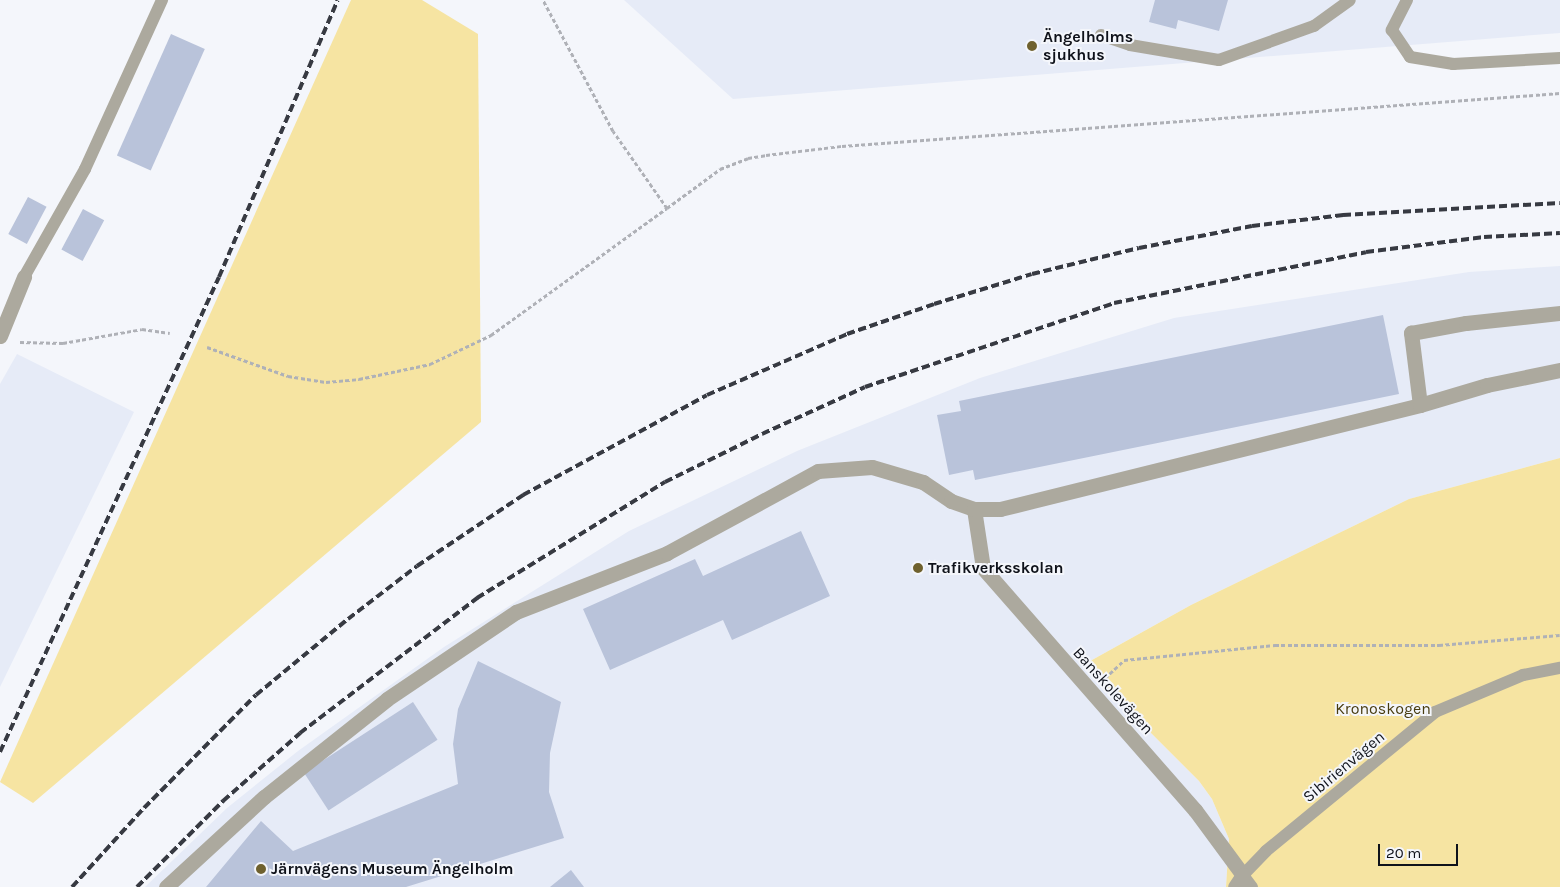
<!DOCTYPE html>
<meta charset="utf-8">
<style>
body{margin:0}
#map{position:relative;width:1560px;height:887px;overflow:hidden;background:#f4f6fb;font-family:Karla,sans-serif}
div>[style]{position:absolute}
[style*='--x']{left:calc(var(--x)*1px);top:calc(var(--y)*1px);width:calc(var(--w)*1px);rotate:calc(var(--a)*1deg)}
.built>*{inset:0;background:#e6ebf7}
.green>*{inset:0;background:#f6e4a2}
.building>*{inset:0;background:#b9c3da;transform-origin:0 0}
.path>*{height:3px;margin-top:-1.5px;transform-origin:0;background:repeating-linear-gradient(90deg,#afb1b7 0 4px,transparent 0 6.5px)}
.lane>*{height:12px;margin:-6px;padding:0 6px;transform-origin:6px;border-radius:6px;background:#aca99e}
.street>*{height:15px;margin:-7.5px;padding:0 7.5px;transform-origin:7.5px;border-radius:7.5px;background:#aca99e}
.rail>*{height:4px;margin-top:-2px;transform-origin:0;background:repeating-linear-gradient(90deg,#373a42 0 8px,transparent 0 12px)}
.dots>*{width:14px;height:14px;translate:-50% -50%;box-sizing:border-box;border:2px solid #f4f6fb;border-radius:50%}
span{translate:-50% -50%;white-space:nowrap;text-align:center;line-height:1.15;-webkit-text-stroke:4px #f4f6fb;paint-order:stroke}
.poi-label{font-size:16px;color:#0f121a;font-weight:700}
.left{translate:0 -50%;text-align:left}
.street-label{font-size:16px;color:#0f121a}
.park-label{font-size:16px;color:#483c0f}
.scale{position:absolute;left:1378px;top:844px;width:80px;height:22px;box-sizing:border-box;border:2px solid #0f121a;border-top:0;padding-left:6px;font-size:15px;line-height:18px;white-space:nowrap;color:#0f121a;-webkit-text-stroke:4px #f4f6fb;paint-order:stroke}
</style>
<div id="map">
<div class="built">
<i style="clip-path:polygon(624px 0,1560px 0,1560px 33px,733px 99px)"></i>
<i style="clip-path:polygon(1560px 266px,1560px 458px,1409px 499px,1191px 605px,1083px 665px,1199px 781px,1212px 799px,1229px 839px,1226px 887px,145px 887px,227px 808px,298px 751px,444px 647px,629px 531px,797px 451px,980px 378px,1174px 318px,1469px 272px)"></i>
<i style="clip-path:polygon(17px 354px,134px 412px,0 687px,0 384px)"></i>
</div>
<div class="green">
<i style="clip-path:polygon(351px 0,422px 0,478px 34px,481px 422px,33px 803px,0 782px)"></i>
<i style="clip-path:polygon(1560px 458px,1560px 887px,1226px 887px,1229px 839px,1212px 799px,1199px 781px,1083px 665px,1191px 605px,1409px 499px)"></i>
</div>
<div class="building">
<i style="clip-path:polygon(1155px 0,1228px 0,1219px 31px,1178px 20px,1176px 29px,1149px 22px)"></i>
<i style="left:171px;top:34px;width:37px;height:133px;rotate:24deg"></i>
<i style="left:28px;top:197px;width:21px;height:42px;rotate:28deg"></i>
<i style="left:83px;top:209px;width:24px;height:46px;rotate:28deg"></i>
<i style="clip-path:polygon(1383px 315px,1399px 394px,975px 480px,973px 470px,949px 475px,937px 415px,961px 411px,959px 401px)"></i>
<i style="clip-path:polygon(801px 531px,830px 596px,732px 640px,723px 620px,610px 670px,583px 609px,695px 559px,703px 576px)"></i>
<i style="clip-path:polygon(478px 661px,561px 702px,550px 753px,549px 792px,564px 838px,406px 887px,206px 887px,261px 821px,293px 851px,458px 784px,453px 744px,458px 709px)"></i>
<i style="left:413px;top:702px;width:45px;height:130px;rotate:57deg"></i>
<i style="clip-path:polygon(571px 870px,584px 887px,550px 887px)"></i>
</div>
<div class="path">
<i style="--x:667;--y:208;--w:66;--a:-36.3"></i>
<i style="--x:720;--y:169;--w:30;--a:-21"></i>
<i style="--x:748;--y:158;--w:18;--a:-9"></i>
<i style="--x:766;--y:155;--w:77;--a:-6.8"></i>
<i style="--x:842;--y:146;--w:720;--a:-4.22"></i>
<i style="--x:20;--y:342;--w:43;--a:1.3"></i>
<i style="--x:63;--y:343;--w:80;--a:-10"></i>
<i style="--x:142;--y:329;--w:28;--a:8"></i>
<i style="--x:207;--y:347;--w:86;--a:19.7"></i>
<i style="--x:288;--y:376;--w:38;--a:9"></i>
<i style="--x:326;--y:382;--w:33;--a:-5"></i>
<i style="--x:359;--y:379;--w:73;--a:-11.9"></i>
<i style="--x:430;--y:364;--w:68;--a:-25.4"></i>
<i style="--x:491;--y:335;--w:217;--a:-35.8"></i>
<i style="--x:667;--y:208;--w:94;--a:-125"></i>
<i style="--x:613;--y:131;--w:149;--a:-118.1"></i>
<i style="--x:1105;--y:678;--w:26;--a:-43"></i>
<i style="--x:1124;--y:660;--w:152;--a:-5.7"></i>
<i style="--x:1275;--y:645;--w:164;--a:0"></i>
<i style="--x:1439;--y:645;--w:121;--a:-4.7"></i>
</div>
<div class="lane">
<i style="--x:1407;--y:0;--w:34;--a:117"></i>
<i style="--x:1392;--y:30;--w:32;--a:56"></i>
<i style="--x:1410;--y:57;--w:44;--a:9.2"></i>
<i style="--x:1453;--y:64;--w:107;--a:-3.2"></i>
<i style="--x:1101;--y:35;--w:31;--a:19"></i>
<i style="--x:1130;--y:45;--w:90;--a:9.6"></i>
<i style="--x:1219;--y:60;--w:101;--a:-19.7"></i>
<i style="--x:1314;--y:26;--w:44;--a:-35.8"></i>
<i style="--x:24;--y:277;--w:124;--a:-60.5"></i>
<i style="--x:85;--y:169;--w:186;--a:-65.5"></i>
<i style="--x:1252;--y:887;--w:15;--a:-127"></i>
<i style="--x:1243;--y:875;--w:33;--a:-46"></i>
<i style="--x:1266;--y:851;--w:219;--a:-39.4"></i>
<i style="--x:1435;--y:712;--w:95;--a:-22.8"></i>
<i style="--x:1523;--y:675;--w:38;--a:-11"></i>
</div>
<div class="street">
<i style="--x:0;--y:336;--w:64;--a:-67.9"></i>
<i style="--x:1420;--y:405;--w:73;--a:-97.1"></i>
<i style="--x:1411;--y:333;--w:56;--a:-10.3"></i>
<i style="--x:1466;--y:323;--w:95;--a:-6.1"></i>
<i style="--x:974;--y:509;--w:60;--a:81.3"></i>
<i style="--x:983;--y:568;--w:322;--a:48.8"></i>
<i style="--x:1195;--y:810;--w:81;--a:53.6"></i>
<i style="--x:1243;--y:875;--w:14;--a:124"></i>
<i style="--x:166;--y:887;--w:133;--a:-42.6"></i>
<i style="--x:264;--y:797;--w:157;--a:-38.5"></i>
<i style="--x:387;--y:699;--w:156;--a:-34"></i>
<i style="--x:516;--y:612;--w:162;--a:-21.3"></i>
<i style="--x:667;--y:553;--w:172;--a:-28.5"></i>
<i style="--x:818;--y:471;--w:54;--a:-4.2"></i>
<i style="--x:872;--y:467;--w:53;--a:16.4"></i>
<i style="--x:923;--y:482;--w:34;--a:34"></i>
<i style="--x:951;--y:501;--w:24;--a:19"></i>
<i style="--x:974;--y:509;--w:26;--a:0"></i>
<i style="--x:1000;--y:509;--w:433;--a:-13.9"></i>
<i style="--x:1420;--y:405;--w:70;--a:-16.6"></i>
<i style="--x:1487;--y:385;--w:75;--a:-11.6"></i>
</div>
<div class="rail">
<i style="--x:0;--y:752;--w:523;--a:-65.25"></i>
<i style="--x:219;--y:277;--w:301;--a:-66.8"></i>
<i style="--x:72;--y:887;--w:107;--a:-47.7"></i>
<i style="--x:144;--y:808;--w:159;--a:-45.3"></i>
<i style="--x:256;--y:695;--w:119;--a:-39.6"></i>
<i style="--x:348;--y:619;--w:87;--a:-37.5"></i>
<i style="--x:417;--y:566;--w:128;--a:-33.8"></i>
<i style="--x:523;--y:495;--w:209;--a:-28.5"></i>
<i style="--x:707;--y:395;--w:153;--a:-23.5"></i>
<i style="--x:847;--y:334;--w:92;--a:-19"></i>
<i style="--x:934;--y:304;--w:102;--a:-17"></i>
<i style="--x:1032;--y:274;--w:110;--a:-13.7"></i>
<i style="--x:1139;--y:248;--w:115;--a:-11"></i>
<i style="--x:1252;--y:226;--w:92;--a:-6.9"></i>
<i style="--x:1343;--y:215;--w:217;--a:-3.2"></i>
<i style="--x:137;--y:887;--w:122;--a:-45"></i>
<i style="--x:223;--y:801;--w:103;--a:-41.4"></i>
<i style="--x:300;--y:733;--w:223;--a:-37.3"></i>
<i style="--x:477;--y:598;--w:221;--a:-31.7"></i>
<i style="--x:665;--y:482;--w:108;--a:-26.3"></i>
<i style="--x:762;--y:434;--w:113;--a:-24.5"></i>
<i style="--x:865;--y:387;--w:263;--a:-18.6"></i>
<i style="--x:1114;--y:303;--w:257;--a:-11.4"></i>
<i style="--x:1366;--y:252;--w:119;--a:-7.2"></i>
<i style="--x:1484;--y:237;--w:76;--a:-3"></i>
</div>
<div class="dots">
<i style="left:1032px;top:46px;background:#6f612e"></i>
<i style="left:918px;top:568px;background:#6f612e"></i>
<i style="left:261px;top:869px;background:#6f612e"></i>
</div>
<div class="poi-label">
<span class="left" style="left:1043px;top:46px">Ängelholms<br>sjukhus</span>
<span class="left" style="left:928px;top:568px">Trafikverksskolan</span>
<span class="left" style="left:271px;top:869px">Järnvägens Museum Ängelholm</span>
</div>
<div class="street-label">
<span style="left:1113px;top:691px;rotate:48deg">Banskolevägen</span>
<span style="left:1344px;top:767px;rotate:-40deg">Sibirienvägen</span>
</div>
<div class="park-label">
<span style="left:1383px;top:709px">Kronoskogen</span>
</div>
<div class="scale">20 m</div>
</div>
